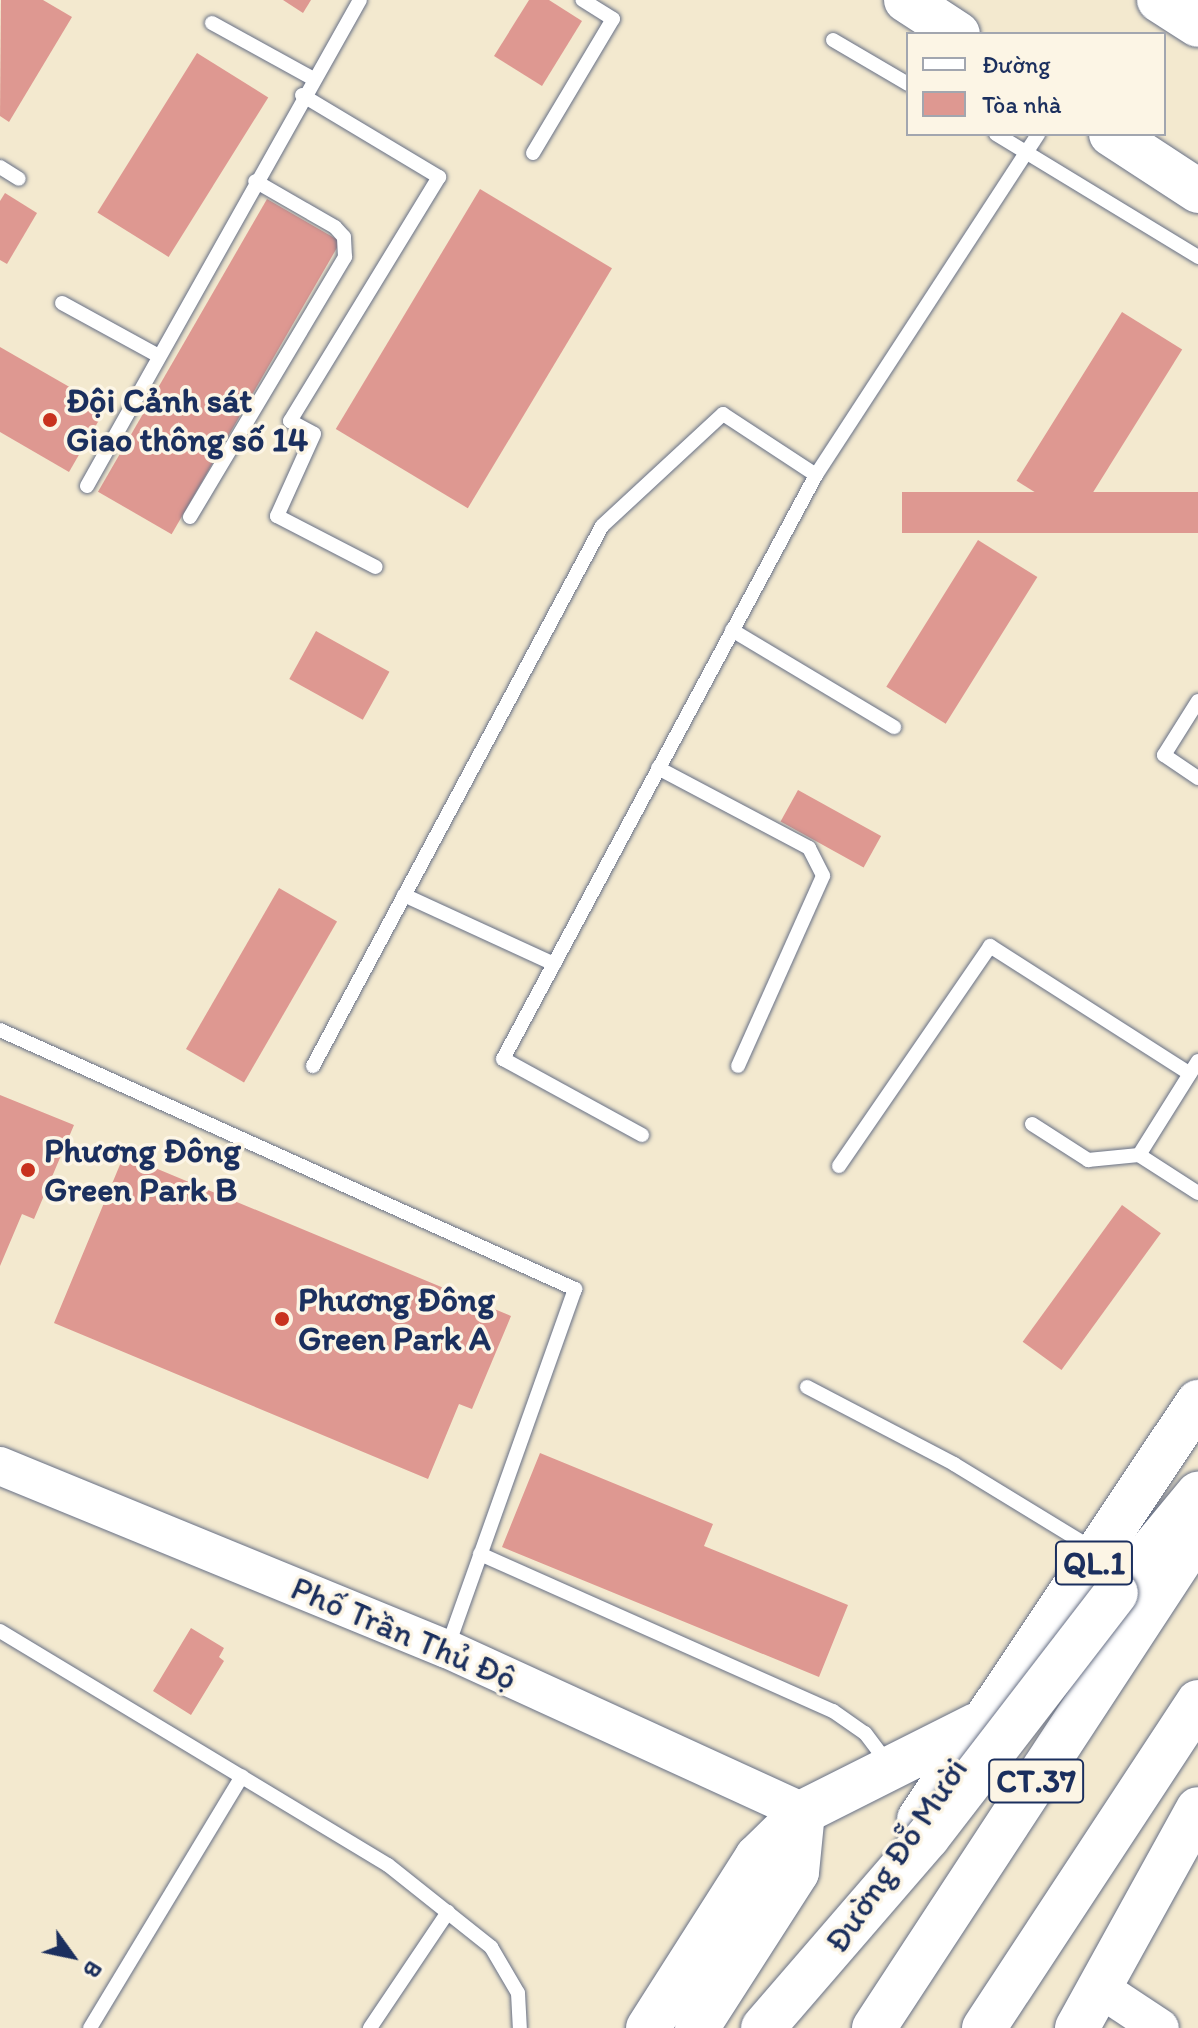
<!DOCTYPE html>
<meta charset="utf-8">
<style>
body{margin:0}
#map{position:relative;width:1198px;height:2028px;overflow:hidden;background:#f3e9cf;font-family:Itim,sans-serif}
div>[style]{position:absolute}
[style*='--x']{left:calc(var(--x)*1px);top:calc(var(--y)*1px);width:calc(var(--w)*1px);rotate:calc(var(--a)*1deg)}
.building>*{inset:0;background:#de9891;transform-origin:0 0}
.roads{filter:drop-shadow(0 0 2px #677086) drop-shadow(0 0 2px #677086)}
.lane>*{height:14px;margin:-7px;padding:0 7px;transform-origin:7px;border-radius:7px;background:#fff}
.secondary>*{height:38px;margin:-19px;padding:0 19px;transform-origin:19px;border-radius:19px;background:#fff}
.highway>*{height:44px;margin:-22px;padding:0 22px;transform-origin:22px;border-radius:22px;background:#fff}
.bridges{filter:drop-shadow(0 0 2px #677086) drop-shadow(0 0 2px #677086)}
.highway-bridge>*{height:44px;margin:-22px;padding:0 22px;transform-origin:22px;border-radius:22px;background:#fff}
.dots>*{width:22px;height:22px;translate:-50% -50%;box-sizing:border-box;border:4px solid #fcf5e5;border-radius:50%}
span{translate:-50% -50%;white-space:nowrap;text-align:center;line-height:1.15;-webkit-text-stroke:7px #fcf5e5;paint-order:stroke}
.shield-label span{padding:2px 6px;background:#fcf5e5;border:2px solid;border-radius:6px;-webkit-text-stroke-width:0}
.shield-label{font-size:32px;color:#1b2f5e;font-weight:700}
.poi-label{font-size:34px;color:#1b2f5e;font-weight:700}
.left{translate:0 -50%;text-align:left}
.street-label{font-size:34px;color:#1b2f5e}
.legend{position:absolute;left:906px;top:32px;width:260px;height:104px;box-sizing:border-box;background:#fcf5e5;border:2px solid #a2a6af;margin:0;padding:10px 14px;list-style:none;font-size:24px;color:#1b2f5e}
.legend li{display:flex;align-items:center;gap:16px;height:40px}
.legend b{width:40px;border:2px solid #a2a6af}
.north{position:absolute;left:32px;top:1916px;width:80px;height:80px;-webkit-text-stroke:6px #fcf5e5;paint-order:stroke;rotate:123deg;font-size:22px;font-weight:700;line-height:32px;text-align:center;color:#1b2f5e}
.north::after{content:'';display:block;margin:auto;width:28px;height:36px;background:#1b2f5e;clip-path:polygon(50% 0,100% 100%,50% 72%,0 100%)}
</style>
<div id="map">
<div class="building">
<i style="clip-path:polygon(1px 0,43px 0,72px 17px,9px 122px,0 116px)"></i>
<i style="clip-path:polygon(283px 0,311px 0,303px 13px)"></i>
<i style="clip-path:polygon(529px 0,549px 0,582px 21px,542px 86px,494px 56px)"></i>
<i style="left:197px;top:53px;width:84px;height:188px;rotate:32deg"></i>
<i style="left:480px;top:189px;width:154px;height:280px;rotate:31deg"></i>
<i style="clip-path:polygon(5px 193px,37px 213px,7px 264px,0 260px,0 201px)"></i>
<i style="left:267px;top:199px;width:85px;height:338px;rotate:30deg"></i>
<i style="left:1122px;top:312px;width:71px;height:199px;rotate:32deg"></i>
<i style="clip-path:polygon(0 347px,106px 408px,69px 472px,0 432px)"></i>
<i style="left:1198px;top:492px;width:41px;height:296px;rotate:90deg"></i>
<i style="left:978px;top:540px;width:70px;height:173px;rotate:32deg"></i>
<i style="left:316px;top:631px;width:84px;height:55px;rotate:29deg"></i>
<i style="left:798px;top:790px;width:95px;height:36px;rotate:29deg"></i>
<i style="left:279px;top:888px;width:67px;height:186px;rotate:30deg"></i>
<i style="clip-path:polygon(0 1095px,74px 1125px,34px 1219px,22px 1214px,0 1266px)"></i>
<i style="clip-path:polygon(124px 1155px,511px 1316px,472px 1409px,459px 1404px,428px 1479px,54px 1323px)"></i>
<i style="left:1122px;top:1205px;width:48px;height:169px;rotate:36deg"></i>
<i style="clip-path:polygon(540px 1453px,713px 1524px,704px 1546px,848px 1605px,819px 1677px,502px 1547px)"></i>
<i style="clip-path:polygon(191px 1628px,224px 1648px,219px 1657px,224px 1661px,191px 1715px,153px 1691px)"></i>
</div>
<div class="roads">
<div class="lane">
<i style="--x:212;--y:23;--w:114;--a:28.8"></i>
<i style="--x:833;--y:40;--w:87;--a:30.4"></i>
<i style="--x:302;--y:95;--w:160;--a:30.9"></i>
<i style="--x:439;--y:177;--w:286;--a:121.4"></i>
<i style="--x:290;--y:421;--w:27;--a:28"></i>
<i style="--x:314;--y:434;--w:90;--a:114.3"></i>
<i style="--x:277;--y:516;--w:111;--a:27.3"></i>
<i style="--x:996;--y:134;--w:237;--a:31.3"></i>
<i style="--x:533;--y:153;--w:156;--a:-59.2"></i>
<i style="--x:613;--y:19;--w:36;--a:-148"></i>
<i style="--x:0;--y:167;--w:22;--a:32"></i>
<i style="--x:62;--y:303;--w:108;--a:28.7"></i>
<i style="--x:87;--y:486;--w:557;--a:-60.68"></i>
<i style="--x:190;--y:517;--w:303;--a:-59.2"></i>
<i style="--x:345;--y:257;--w:20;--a:-93"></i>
<i style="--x:344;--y:237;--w:13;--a:-132"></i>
<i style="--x:335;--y:227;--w:92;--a:-150.1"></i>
<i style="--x:732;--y:630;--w:189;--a:30.9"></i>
<i style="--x:1198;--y:701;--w:64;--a:122.2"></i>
<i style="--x:1164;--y:755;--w:41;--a:34.1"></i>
<i style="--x:658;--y:768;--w:171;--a:27.9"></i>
<i style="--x:809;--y:848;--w:31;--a:63"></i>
<i style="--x:823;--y:876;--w:208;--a:114.1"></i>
<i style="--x:404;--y:895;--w:165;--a:24.7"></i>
<i style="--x:0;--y:1030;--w:631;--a:24.25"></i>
<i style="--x:575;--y:1289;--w:381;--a:109.6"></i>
<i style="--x:313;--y:1066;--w:612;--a:-61.84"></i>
<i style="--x:602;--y:526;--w:165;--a:-42.8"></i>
<i style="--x:723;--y:414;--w:111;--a:33.3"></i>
<i style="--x:1032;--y:1124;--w:67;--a:32.7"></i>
<i style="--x:1088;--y:1160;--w:51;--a:-5.6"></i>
<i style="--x:1139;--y:1155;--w:70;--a:32.8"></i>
<i style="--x:642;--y:1135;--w:158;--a:-151.3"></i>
<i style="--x:503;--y:1059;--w:663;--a:-61.81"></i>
<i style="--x:816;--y:475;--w:407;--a:-56.9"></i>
<i style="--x:1139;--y:1155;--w:111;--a:-57.9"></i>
<i style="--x:839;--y:1166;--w:267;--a:-55.5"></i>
<i style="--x:990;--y:946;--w:237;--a:32.6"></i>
<i style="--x:807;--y:1387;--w:166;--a:27.6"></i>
<i style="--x:954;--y:1464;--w:165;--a:31.4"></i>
<i style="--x:480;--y:1554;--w:386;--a:24"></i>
<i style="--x:833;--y:1711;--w:39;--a:35"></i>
<i style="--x:865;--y:1733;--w:38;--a:53"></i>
<i style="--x:0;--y:1631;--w:453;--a:31.1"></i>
<i style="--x:388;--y:1865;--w:132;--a:38.5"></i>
<i style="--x:491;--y:1947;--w:53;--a:59.6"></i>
<i style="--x:518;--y:1993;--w:35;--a:87"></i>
<i style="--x:90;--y:2028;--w:294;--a:-58.9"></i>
<i style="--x:370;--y:2028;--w:140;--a:-56.1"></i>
</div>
<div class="secondary">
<i style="--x:0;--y:1466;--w:483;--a:22.3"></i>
<i style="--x:447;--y:1649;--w:392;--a:24.6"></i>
<i style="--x:1098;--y:1987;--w:74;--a:33.5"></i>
</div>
<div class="highway">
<i style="--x:906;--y:0;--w:62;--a:33.2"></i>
<i style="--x:1159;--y:0;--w:46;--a:32.7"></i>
<i style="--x:1111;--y:134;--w:104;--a:33.2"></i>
<i style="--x:1116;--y:1593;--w:129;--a:-50.4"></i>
<i style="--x:919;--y:1819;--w:502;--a:-56.21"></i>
<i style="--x:648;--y:2028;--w:203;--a:-57.5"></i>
<i style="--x:757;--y:1857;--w:64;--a:-44.4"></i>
<i style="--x:803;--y:1812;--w:194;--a:-26.7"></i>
<i style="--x:697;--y:2028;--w:185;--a:-57.3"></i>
<i style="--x:797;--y:1872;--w:60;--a:-84.3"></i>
<i style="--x:874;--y:2028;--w:592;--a:-56.79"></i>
<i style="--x:984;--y:2028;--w:390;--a:-56.7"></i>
<i style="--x:1077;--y:2028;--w:250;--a:-61.1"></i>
</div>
</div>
<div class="bridges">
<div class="highway-bridge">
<i style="--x:763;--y:2028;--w:252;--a:-49.2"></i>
<i style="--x:928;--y:1837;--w:308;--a:-52.4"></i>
</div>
</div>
<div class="dots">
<i style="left:50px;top:420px;background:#c8321e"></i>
<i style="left:28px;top:1170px;background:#c8321e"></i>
<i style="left:282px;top:1319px;background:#c8321e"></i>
</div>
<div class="shield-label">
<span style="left:1094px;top:1563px">QL.1</span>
<span style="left:1036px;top:1781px">CT.37</span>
</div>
<div class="poi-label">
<span class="left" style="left:66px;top:420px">Đội Cảnh sát<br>Giao thông số 14</span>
<span class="left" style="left:44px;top:1170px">Phương Đông<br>Green Park B</span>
<span class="left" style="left:298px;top:1319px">Phương Đông<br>Green Park A</span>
</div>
<div class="street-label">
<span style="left:404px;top:1633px;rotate:23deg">Phố Trần Thủ Độ</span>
<span style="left:896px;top:1855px;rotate:-56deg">Đường Đỗ Mười</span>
</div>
<ul class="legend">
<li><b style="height:10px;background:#fff"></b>Đường</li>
<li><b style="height:22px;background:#de9891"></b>Tòa nhà</li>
</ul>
<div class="north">B</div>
</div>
